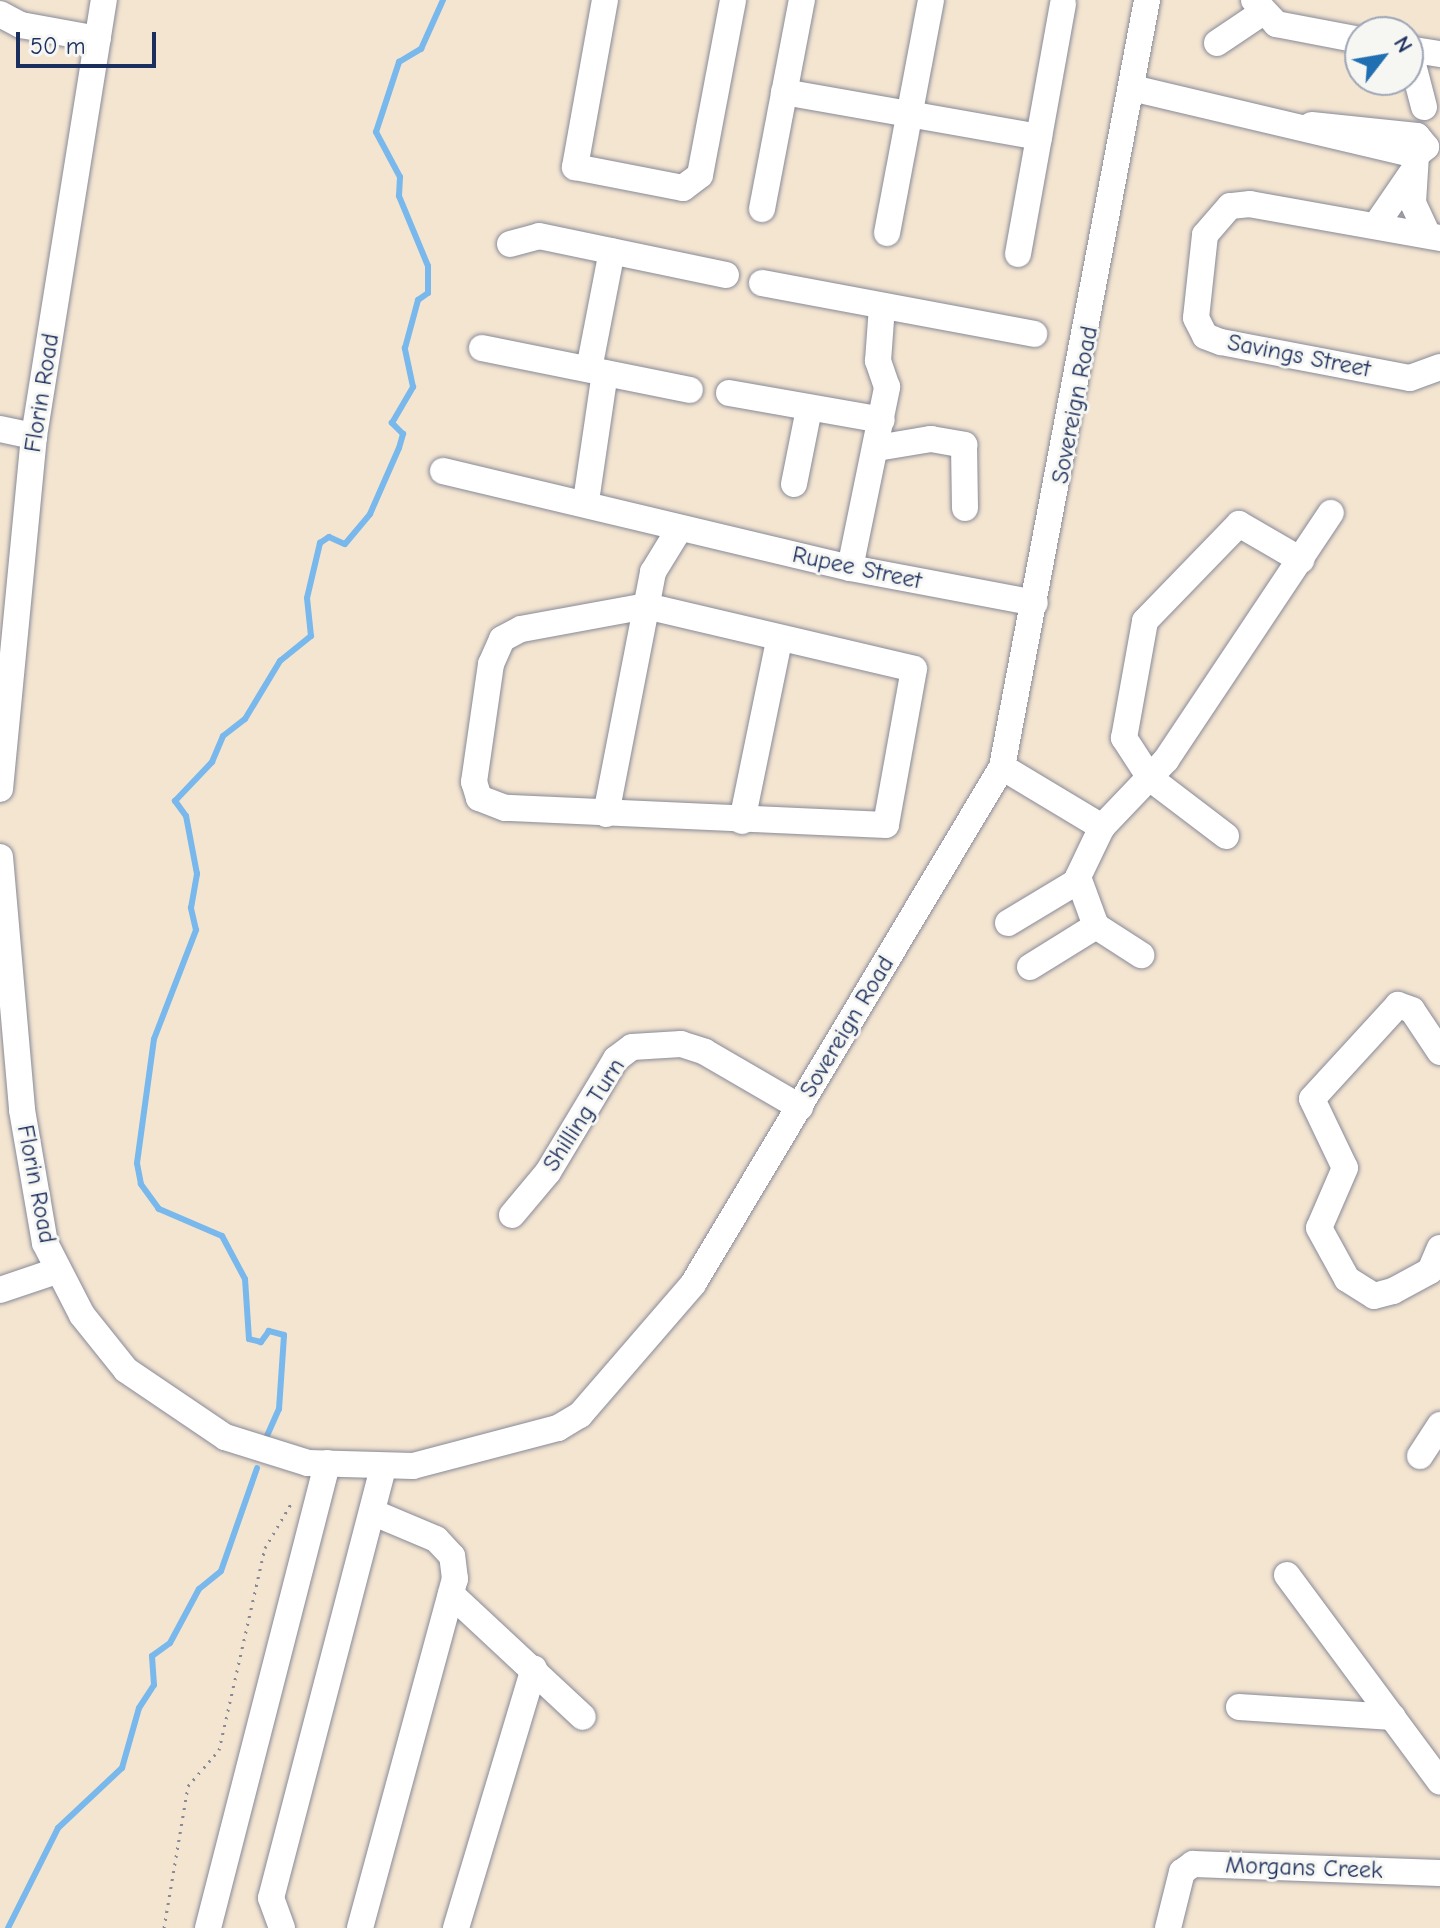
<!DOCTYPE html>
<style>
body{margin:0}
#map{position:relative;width:1440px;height:1928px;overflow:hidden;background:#f4e5d1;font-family:"Comic Neue",sans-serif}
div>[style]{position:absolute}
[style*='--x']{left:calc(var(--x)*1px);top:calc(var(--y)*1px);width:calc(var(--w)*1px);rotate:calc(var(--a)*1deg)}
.stream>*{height:6px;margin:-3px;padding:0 3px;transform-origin:3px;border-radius:3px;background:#78b8ec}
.path>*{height:3px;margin-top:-1.5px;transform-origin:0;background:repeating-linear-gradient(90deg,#888a98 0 2px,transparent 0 8px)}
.roads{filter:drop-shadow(0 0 2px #888a98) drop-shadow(0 0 2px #888a98)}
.minor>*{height:26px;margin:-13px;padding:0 13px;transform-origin:13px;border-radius:13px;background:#fff}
span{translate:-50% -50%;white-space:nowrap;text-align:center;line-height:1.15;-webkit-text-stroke:6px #f6f6f2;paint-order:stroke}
.street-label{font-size:24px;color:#1b2f5e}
.north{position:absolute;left:1344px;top:16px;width:80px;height:80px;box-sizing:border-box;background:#f6f6f2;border:2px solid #9ea6b7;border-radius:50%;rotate:59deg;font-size:22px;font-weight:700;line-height:32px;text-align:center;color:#1b2f5e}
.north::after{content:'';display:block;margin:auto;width:28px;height:36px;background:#1f6fb2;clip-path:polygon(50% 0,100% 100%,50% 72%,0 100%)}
.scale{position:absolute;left:16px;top:32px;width:140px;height:36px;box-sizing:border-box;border:4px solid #1b2f5e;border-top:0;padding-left:10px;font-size:24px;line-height:28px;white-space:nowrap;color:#1b2f5e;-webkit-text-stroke:6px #f6f6f2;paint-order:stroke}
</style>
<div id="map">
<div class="stream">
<i style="--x:266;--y:1438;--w:32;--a:-66"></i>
<i style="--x:279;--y:1409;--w:74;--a:-86.1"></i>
<i style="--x:284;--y:1335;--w:16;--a:-165"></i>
<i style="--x:269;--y:1331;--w:14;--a:126"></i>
<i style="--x:261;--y:1342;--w:12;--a:-166"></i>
<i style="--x:249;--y:1339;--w:60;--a:-93.8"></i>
<i style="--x:245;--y:1279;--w:49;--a:-118.1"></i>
<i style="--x:222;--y:1236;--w:69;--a:-156.8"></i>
<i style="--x:159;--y:1209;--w:31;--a:-126"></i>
<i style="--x:141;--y:1184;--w:21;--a:-101"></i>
<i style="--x:137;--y:1163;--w:125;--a:-82.2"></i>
<i style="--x:154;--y:1039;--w:117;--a:-68.9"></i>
<i style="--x:196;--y:930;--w:23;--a:-103"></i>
<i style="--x:191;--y:908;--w:35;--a:-80"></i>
<i style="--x:197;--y:874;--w:59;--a:-100.7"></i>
<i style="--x:186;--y:816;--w:19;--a:-126"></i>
<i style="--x:175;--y:801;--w:54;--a:-46.5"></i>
<i style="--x:212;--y:762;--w:28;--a:-67"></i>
<i style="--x:223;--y:736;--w:28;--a:-38"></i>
<i style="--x:245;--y:719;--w:68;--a:-58.9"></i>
<i style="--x:280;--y:661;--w:40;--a:-39"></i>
<i style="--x:311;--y:636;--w:38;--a:-96"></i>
<i style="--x:307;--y:598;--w:57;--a:-76.7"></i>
<i style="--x:320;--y:543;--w:11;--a:-34"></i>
<i style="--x:329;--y:537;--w:17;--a:24"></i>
<i style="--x:345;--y:544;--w:39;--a:-50"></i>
<i style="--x:370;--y:514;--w:72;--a:-66.3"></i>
<i style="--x:399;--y:448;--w:15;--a:-74"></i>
<i style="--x:403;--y:434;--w:16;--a:-135"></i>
<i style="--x:392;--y:423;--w:42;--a:-59.7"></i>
<i style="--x:413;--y:387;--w:40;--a:-102"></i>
<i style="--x:405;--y:348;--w:50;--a:-74.8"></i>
<i style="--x:418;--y:300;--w:12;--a:-35"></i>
<i style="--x:428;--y:293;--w:27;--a:-90"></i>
<i style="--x:428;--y:266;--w:76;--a:-112.5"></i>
<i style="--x:399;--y:196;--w:19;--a:-87"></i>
<i style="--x:400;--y:177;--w:51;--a:-118.1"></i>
<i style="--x:376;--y:132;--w:74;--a:-71.8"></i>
<i style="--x:399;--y:62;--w:26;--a:-31"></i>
<i style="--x:421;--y:49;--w:54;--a:-65.8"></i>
<i style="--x:8;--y:1928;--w:112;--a:-63.4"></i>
<i style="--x:58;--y:1828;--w:88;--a:-43.2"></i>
<i style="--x:122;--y:1768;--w:62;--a:-74.2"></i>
<i style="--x:139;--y:1708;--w:27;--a:-57"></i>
<i style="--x:154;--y:1685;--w:29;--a:-94"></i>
<i style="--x:152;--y:1656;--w:22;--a:-36"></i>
<i style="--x:170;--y:1643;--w:61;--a:-61.8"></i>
<i style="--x:199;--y:1589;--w:28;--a:-39"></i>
<i style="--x:221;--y:1571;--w:109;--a:-70.7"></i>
</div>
<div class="path">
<i style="--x:164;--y:1928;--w:144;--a:-80.4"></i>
<i style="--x:188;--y:1786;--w:48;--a:-49.3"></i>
<i style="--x:219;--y:1750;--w:207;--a:-77.2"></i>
<i style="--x:265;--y:1548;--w:53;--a:-59.6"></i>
</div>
<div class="roads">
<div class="minor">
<i style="--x:605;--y:0;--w:170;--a:100.2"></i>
<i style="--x:575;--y:167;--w:110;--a:11"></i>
<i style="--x:683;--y:188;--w:21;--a:-37"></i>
<i style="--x:700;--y:175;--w:178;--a:-79.3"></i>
<i style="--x:1254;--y:0;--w:33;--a:47"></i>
<i style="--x:1276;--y:24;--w:86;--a:10.8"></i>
<i style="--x:0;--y:14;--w:24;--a:28"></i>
<i style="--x:21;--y:25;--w:78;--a:10.3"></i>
<i style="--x:1217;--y:43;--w:52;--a:-34"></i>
<i style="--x:1408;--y:49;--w:32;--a:9"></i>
<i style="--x:1409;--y:49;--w:60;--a:75.5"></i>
<i style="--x:1132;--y:88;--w:292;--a:13.3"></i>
<i style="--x:1416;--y:155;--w:13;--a:-39"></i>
<i style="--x:1426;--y:147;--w:14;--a:-129"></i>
<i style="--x:1417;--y:136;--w:106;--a:-174"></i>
<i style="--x:784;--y:92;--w:259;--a:10"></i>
<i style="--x:1416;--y:155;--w:48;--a:93.6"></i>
<i style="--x:1413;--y:203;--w:35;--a:65"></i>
<i style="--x:762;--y:209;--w:213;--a:-79.2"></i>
<i style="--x:1376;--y:225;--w:62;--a:-55.5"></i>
<i style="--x:887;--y:233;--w:237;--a:-79.3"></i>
<i style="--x:1440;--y:238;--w:193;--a:-169.9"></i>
<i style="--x:1250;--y:204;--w:20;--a:174"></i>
<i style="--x:1230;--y:206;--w:38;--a:131"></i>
<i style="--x:1205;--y:235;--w:83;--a:96.2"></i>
<i style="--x:1196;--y:318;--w:20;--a:63"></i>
<i style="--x:1205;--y:336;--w:17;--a:21"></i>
<i style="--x:1221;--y:342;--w:192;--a:10.8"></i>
<i style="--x:1410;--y:378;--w:32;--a:-20"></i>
<i style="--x:510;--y:244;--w:30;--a:-15"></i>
<i style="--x:539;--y:236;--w:191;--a:11.8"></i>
<i style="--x:1018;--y:254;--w:254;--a:-79.8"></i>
<i style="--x:762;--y:283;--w:277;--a:10.6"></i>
<i style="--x:482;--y:348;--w:212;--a:11.4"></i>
<i style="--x:589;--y:369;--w:120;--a:-79"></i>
<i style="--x:729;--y:393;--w:155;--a:10"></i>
<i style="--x:0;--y:429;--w:35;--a:12"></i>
<i style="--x:877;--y:448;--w:55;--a:-9.5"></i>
<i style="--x:931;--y:439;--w:34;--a:10"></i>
<i style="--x:964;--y:445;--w:63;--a:89.1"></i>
<i style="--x:443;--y:471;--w:418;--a:13.4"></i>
<i style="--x:850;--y:568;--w:188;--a:10.7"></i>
<i style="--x:794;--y:484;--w:76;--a:-78.7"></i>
<i style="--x:586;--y:501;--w:129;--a:-81.6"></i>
<i style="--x:850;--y:568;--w:185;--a:-78.4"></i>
<i style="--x:887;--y:387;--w:28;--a:-109"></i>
<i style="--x:878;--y:361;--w:55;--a:-85.8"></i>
<i style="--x:646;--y:606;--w:275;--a:13.2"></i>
<i style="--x:914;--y:669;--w:158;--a:100.2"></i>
<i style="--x:886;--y:825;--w:381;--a:-177.4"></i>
<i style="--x:505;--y:808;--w:28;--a:-159"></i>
<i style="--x:479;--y:798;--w:17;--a:-107"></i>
<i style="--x:474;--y:782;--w:119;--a:-81.8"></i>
<i style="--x:491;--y:664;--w:27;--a:-66"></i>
<i style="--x:502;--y:639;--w:21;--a:-28"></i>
<i style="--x:521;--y:629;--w:127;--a:-10.4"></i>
<i style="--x:1002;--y:767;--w:117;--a:31"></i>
<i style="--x:1102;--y:827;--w:93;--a:-46.3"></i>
<i style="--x:1166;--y:760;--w:297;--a:-56.3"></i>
<i style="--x:0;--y:789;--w:355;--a:-84.5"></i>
<i style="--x:34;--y:436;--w:442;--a:-80.9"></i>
<i style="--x:606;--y:814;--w:247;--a:-79"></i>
<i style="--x:653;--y:572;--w:52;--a:-58.5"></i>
<i style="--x:742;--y:821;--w:185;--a:-78.4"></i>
<i style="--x:1226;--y:836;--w:96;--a:-142.7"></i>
<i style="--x:1150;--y:778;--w:48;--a:-123"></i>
<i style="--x:1124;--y:738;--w:119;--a:-79.8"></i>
<i style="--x:1145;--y:621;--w:135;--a:-45.9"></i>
<i style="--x:1239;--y:524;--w:72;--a:30.1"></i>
<i style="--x:0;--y:857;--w:254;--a:85"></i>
<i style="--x:22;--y:1110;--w:135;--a:80.2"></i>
<i style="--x:45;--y:1243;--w:81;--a:62.8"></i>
<i style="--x:82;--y:1315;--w:70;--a:51.3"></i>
<i style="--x:126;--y:1370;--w:120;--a:34.1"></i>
<i style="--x:225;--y:1437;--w:87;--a:17.4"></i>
<i style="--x:308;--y:1463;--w:105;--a:1.6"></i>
<i style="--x:413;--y:1466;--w:150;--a:-14.7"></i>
<i style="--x:558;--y:1428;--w:26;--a:-31"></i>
<i style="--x:580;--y:1415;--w:173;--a:-49.2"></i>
<i style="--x:693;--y:1284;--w:602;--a:-59.13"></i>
<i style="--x:1002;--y:767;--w:781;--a:-79.29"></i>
<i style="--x:1008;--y:923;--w:82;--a:-31"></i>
<i style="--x:1096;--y:926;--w:54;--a:32.8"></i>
<i style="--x:1030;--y:967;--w:78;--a:-31.8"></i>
<i style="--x:1096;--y:926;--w:52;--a:-110.2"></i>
<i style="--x:1078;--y:877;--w:55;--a:-64.4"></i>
<i style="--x:1440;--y:1052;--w:50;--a:-123.7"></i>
<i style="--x:1412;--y:1010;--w:15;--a:-160"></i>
<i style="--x:1398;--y:1005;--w:127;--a:132.5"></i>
<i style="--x:1312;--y:1099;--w:76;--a:64.4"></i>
<i style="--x:1345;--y:1168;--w:65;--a:113.4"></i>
<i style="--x:1319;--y:1228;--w:58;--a:61.2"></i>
<i style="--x:1347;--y:1279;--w:32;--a:32"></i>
<i style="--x:1374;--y:1296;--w:20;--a:-15"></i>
<i style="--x:1393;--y:1291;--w:42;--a:-28.4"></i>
<i style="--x:1430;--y:1271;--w:25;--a:-67"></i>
<i style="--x:512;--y:1215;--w:56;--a:-50.1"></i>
<i style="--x:548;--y:1172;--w:132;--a:-59"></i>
<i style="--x:616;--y:1059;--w:20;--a:-37"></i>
<i style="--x:632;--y:1047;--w:49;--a:-3.5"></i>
<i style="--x:681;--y:1044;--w:25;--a:18"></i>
<i style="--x:705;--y:1052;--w:110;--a:30.1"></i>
<i style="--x:0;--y:1290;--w:59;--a:-18.7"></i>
<i style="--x:1420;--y:1456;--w:37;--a:-57"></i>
<i style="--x:1287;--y:1575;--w:257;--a:53.5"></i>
<i style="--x:451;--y:1594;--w:180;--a:43"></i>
<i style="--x:1239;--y:1707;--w:154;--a:3.7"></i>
<i style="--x:208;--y:1928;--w:480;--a:-75.6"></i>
<i style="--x:282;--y:1928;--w:32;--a:-110"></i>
<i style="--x:271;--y:1898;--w:445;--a:-75.4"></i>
<i style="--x:360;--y:1928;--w:362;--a:-74.8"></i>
<i style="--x:455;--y:1579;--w:23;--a:-97"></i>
<i style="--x:452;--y:1556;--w:23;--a:-133"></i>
<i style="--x:436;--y:1539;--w:69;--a:-157.1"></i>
<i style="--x:456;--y:1928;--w:271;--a:-73.3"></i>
<i style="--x:1168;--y:1928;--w:58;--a:-76"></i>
<i style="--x:1182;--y:1872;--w:14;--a:-36"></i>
<i style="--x:1193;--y:1864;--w:247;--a:2.1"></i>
</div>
</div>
<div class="street-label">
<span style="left:1299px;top:356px;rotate:11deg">Savings Street</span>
<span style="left:42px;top:393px;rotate:-81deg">Florin Road</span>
<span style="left:1075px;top:405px;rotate:-79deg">Sovereign Road</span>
<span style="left:857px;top:568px;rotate:12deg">Rupee Street</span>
<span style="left:847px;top:1027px;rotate:-59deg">Sovereign Road</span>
<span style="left:584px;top:1115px;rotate:-57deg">Shilling Turn</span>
<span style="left:36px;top:1184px;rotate:79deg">Florin Road</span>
<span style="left:1304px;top:1868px;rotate:2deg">Morgans Creek</span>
</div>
<div class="north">N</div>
<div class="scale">50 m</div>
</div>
